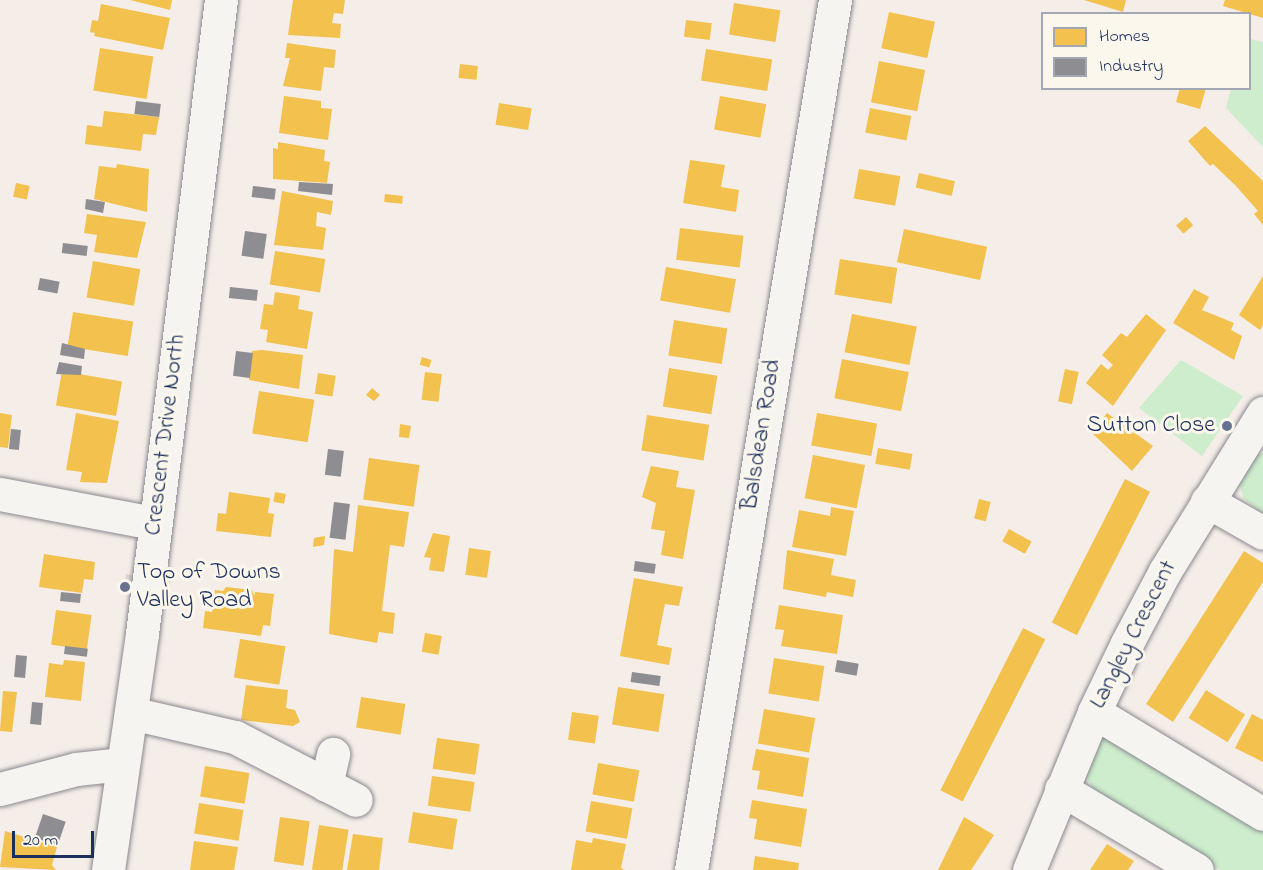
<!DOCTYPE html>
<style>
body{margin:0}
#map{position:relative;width:1263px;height:870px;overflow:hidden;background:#f5ede8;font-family:"Indie Flower",sans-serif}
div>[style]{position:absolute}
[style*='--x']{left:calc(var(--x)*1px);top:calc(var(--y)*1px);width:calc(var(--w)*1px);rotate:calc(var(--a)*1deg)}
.green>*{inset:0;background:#cdedcc}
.homes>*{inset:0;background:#f2c14e;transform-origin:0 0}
.industry>*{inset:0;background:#8d8d92;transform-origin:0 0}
.building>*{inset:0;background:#e0d4d4;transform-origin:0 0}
.roads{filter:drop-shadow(0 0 2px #898990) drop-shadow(0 0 2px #898990)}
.minor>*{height:33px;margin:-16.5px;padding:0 16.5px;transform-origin:16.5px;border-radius:16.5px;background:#f6f4f0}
.dots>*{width:16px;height:16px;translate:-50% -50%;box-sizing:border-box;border:3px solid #fbf7ec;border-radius:50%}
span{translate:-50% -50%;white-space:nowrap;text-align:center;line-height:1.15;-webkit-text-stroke:6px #fbf7ec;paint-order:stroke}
.poi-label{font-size:24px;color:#1b2f5e}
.right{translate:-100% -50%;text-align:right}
.left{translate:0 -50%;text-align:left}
.street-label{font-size:24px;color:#1b2f5e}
.legend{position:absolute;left:1041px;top:12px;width:210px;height:78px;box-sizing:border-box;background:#fbf7ec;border:2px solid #a1a7b3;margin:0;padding:8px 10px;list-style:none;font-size:18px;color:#1b2f5e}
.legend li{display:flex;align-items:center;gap:12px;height:30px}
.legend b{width:30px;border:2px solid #a1a7b3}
.scale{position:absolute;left:12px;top:831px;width:82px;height:27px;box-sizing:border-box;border:3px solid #1b2f5e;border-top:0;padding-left:8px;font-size:18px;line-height:21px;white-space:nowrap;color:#1b2f5e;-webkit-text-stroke:4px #fbf7ec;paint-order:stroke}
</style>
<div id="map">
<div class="green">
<i style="clip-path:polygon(1250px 39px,1263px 42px,1263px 147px,1226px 108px,1231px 89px,1250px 88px)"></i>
<i style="clip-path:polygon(1181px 360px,1243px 396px,1202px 456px,1139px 408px)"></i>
<i style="clip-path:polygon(1263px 452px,1263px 514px,1243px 498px,1239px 479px,1256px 455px)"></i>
<i style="clip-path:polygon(1109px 737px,1263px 823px,1263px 870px,1220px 870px,1096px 793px,1084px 773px,1099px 740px)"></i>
</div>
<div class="homes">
<i style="clip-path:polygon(130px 0,172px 0,170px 10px)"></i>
<i style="clip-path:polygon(293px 0,345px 0,343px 14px,334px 13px,332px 23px,341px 24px,340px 38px,288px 35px)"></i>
<i style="clip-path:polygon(1084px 0,1126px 0,1123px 12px)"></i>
<i style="clip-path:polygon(1225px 0,1263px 0,1263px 18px,1223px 6px)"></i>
<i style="left:734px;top:3px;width:47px;height:32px;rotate:9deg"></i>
<i style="clip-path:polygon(101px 4px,170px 18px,163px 50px,94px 36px,95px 33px,90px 32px,92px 20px,98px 21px)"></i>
<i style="left:889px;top:12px;width:47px;height:37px;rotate:12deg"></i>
<i style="left:686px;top:20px;width:26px;height:17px;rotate:7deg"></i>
<i style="clip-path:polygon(287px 43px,336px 50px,334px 68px,324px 67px,321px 91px,283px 86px,290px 58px,285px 58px)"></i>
<i style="left:100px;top:48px;width:54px;height:43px;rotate:9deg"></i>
<i style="left:706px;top:49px;width:67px;height:32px;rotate:9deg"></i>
<i style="left:879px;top:61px;width:47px;height:42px;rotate:11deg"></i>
<i style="left:460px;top:64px;width:18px;height:14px;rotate:6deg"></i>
<i style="clip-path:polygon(1180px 88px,1206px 88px,1200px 109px,1176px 102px)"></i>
<i style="clip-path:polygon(284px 96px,321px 101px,321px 108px,332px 109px,328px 140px,279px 133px)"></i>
<i style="left:720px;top:96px;width:47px;height:34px;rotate:10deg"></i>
<i style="left:499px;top:103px;width:33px;height:22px;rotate:9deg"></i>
<i style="left:870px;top:108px;width:42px;height:25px;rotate:11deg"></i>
<i style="clip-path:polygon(104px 111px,159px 117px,156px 135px,143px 134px,141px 151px,85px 144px,87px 125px,102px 127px)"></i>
<i style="clip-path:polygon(1205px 126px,1263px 181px,1263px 225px,1254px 214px,1258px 211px,1236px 186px,1213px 164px,1210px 166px,1188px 141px)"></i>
<i style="clip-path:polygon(278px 142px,325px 150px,324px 161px,330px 162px,327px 183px,273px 179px,273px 148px,278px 149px)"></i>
<i style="clip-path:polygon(690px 160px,725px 165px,721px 187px,739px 190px,736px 212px,683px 203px)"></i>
<i style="clip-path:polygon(117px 164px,149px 169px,147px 212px,94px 199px,99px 166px,116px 168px)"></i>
<i style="left:859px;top:169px;width:42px;height:30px;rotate:10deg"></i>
<i style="left:919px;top:173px;width:37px;height:15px;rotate:13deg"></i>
<i style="left:16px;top:183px;width:14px;height:14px;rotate:12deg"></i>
<i style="clip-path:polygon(282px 191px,333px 201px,331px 215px,317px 212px,316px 226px,326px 228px,323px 250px,274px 245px)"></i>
<i style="left:385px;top:194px;width:18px;height:8px;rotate:6deg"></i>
<i style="clip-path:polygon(87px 214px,146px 222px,137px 258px,94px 252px,97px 235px,84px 233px)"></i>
<i style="left:1186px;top:217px;width:11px;height:13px;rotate:49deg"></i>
<i style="left:680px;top:228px;width:64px;height:32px;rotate:7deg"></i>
<i style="left:904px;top:229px;width:85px;height:34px;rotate:12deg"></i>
<i style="left:275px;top:251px;width:51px;height:34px;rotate:9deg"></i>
<i style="left:840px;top:259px;width:58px;height:36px;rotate:9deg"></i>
<i style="left:93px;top:261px;width:48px;height:37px;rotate:10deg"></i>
<i style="left:666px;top:267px;width:71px;height:34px;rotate:10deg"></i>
<i style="clip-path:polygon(1263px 276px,1263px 325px,1260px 330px,1239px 315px)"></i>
<i style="clip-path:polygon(1194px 289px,1209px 297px,1202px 310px,1234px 323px,1231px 330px,1242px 336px,1234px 360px,1173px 323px)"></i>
<i style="clip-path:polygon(275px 292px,300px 296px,298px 309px,313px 312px,307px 349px,266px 342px,268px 330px,260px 329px,264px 304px,273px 305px)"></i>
<i style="left:73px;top:312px;width:61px;height:35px;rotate:9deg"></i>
<i style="left:852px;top:314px;width:66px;height:39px;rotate:11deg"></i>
<i style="clip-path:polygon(1146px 314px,1166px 330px,1113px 406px,1086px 383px,1101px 364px,1108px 370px,1113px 365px,1102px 355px,1121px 333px,1127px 337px)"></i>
<i style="left:674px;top:320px;width:54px;height:36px;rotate:9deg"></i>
<i style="clip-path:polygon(262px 350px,303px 355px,299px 389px,249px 380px,252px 351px)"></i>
<i style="left:422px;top:357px;width:10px;height:8px;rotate:17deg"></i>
<i style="left:842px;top:359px;width:68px;height:40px;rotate:11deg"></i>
<i style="left:669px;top:368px;width:49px;height:39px;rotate:9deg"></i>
<i style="left:1065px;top:369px;width:14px;height:33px;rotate:12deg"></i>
<i style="left:62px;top:371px;width:61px;height:35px;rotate:10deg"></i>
<i style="left:425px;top:372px;width:17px;height:28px;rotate:7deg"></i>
<i style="left:318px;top:373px;width:18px;height:21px;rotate:9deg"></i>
<i style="clip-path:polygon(372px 388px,380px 395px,374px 401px,366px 395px)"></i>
<i style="left:259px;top:391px;width:56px;height:43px;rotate:9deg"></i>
<i style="clip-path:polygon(0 413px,12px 415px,8px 448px,0 447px)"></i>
<i style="clip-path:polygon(76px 413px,119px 421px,107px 483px,80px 482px,82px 472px,66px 470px)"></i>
<i style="left:817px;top:413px;width:61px;height:33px;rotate:10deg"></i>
<i style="clip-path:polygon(1107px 413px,1153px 446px,1132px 471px,1092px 433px)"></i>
<i style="left:647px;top:415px;width:63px;height:36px;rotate:9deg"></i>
<i style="clip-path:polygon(400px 424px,411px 426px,409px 438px,399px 437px)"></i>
<i style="left:878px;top:448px;width:35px;height:16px;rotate:10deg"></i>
<i style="left:813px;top:455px;width:53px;height:44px;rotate:11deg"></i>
<i style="left:369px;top:458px;width:51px;height:42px;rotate:8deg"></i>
<i style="clip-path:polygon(651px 466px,679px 471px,676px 487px,695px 490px,683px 559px,661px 555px,665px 531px,651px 529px,656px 503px,642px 497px)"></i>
<i style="left:1125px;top:479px;width:28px;height:161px;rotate:27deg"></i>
<i style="clip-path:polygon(229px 492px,270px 498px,268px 513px,274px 514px,271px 537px,216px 531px,218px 513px,226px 514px)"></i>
<i style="left:275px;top:492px;width:11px;height:10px;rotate:10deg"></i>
<i style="left:979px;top:499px;width:12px;height:20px;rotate:14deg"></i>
<i style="clip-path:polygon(358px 505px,409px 512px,404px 547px,390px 545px,382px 611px,395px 613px,393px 634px,379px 632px,377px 643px,329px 634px,334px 549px,353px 552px)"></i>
<i style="clip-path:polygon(831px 507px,854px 511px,846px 556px,792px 547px,799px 510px,830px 516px)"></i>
<i style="left:1009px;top:529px;width:26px;height:14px;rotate:29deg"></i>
<i style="clip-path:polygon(433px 533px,450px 536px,444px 572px,429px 570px,431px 558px,424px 557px)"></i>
<i style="clip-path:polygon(325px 536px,324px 545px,313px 547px,314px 538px)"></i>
<i style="left:469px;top:548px;width:22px;height:27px;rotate:8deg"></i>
<i style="clip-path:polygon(787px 550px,834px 559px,831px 575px,856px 580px,853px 597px,827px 592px,826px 597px,783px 589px)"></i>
<i style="clip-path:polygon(1244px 551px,1263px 563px,1263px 582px,1173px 722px,1146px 704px)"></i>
<i style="clip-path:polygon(44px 554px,95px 562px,93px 580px,84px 579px,82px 593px,39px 587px)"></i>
<i style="clip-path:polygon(634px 578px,683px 587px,679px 606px,665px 604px,661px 623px,657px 645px,672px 648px,669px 665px,620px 656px)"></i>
<i style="clip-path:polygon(226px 587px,252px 590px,254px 596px,255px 592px,274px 594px,270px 626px,263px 625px,261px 636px,203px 628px,205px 611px,212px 612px,215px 590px,223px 591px)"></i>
<i style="clip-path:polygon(779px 605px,843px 615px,837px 654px,781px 646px,784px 630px,775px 629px)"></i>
<i style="left:56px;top:610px;width:36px;height:35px;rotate:8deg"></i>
<i style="left:1023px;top:628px;width:25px;height:182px;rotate:27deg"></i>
<i style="left:425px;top:633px;width:17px;height:19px;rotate:10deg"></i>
<i style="left:240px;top:639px;width:46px;height:39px;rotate:9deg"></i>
<i style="left:774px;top:658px;width:51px;height:36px;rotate:9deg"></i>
<i style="clip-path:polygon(64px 660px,85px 662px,81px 701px,45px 697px,49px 663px,63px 665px)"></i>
<i style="clip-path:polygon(246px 685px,288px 690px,286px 708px,295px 710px,300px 722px,293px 726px,241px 720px)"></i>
<i style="left:618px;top:687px;width:47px;height:38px;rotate:9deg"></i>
<i style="left:1206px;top:690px;width:46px;height:33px;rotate:32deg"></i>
<i style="clip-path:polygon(3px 691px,17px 692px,12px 732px,0 731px)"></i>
<i style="left:361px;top:697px;width:45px;height:31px;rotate:9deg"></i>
<i style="left:764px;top:709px;width:52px;height:35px;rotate:10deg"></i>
<i style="left:572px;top:712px;width:27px;height:28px;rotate:8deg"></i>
<i style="clip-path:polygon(1252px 714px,1263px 720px,1263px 762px,1235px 748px)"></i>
<i style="left:437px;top:738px;width:43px;height:31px;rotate:8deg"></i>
<i style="clip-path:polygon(756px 749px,809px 758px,803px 797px,757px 789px,760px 771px,752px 770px)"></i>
<i style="left:598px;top:763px;width:42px;height:32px;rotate:10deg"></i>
<i style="left:205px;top:766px;width:45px;height:31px;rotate:9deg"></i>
<i style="left:432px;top:776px;width:43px;height:30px;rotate:8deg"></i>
<i style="clip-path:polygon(752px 800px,807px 809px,801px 847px,754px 839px,757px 819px,749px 818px)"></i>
<i style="left:591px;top:801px;width:42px;height:31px;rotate:10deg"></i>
<i style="left:199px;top:803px;width:45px;height:31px;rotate:9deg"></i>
<i style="left:413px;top:812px;width:45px;height:31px;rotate:9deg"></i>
<i style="left:280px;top:817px;width:30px;height:45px;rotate:8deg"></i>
<i style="clip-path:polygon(964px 817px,994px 835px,971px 870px,938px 870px)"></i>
<i style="left:319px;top:825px;width:30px;height:45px;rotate:9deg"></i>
<i style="clip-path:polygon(5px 831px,57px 847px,52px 865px,56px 870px,0 867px)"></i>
<i style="clip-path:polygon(353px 834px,383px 838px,379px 870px,347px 870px)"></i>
<i style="clip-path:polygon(593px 838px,626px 844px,621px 868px,625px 870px,571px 870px,576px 840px,592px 843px)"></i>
<i style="clip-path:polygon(194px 841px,238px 847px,234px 870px,190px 870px)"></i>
<i style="clip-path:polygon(1107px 844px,1134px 861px,1128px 870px,1090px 870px)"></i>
<i style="clip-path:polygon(755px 856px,799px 863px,798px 870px,753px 870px)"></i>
</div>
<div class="industry">
<i style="left:136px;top:101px;width:25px;height:13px;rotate:7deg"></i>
<i style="clip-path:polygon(299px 182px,333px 184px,332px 195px,298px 191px)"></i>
<i style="left:253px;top:186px;width:23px;height:11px;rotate:7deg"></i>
<i style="clip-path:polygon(86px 199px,105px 202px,103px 213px,85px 209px)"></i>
<i style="left:245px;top:231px;width:22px;height:25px;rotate:8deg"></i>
<i style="left:63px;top:243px;width:25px;height:10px;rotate:7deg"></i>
<i style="left:40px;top:278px;width:20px;height:12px;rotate:11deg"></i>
<i style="left:230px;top:287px;width:28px;height:11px;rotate:6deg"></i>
<i style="clip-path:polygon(62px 343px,85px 349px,84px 359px,60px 355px)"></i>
<i style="left:236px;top:351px;width:17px;height:25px;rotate:7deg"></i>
<i style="clip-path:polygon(59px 362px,82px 366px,81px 375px,56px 374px)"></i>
<i style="left:11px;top:429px;width:10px;height:20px;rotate:6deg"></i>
<i style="left:328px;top:449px;width:16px;height:26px;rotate:7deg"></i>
<i style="left:334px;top:502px;width:16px;height:36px;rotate:7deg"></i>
<i style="left:635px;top:561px;width:21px;height:10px;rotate:8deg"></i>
<i style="left:61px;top:592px;width:20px;height:9px;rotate:6deg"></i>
<i style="left:65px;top:646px;width:23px;height:8px;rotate:7deg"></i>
<i style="left:16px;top:655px;width:11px;height:22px;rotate:5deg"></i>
<i style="left:837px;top:660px;width:22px;height:12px;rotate:10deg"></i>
<i style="left:632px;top:672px;width:29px;height:10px;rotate:8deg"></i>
<i style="left:32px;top:702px;width:11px;height:22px;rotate:5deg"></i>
<i style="left:43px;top:814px;width:24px;height:25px;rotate:19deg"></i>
</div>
<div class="building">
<i style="left:126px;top:574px;width:6px;height:18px;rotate:9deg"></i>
</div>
<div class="roads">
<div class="minor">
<i style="--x:0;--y:494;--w:157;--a:10.7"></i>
<i style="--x:1207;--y:501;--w:64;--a:29.7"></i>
<i style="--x:1094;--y:712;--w:197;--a:31.1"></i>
<i style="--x:131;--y:713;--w:107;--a:13"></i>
<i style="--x:235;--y:737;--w:136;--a:27.5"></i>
<i style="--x:326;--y:785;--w:32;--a:-77"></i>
<i style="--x:0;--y:789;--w:79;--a:-14.7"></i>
<i style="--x:76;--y:769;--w:47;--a:-6.1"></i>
<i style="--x:1061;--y:789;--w:158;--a:30.8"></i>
<i style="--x:108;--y:870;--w:238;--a:-81.8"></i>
<i style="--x:142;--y:634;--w:639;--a:-82.9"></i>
<i style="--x:691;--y:870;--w:882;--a:-80.6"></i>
<i style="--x:1029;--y:870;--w:171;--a:-67.6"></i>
<i style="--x:1094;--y:712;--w:76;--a:-64.4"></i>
<i style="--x:1127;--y:643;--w:81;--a:-62.2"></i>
<i style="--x:1165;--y:571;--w:186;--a:-58.2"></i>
</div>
</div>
<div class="dots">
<i style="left:1227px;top:426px;background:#67728e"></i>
<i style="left:125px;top:587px;background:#67728e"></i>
</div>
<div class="poi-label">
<span class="right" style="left:1215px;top:426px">Sutton Close</span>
<span class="left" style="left:137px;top:587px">Top of Downs<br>Valley Road</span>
</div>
<div class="street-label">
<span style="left:166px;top:435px;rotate:-83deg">Crescent Drive North</span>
<span style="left:762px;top:435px;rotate:-81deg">Balsdean Road</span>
<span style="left:1134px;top:635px;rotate:-63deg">Langley Crescent</span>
</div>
<ul class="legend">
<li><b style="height:16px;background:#f2c14e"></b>Homes</li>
<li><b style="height:16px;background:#8d8d92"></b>Industry</li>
</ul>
<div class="scale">20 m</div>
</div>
